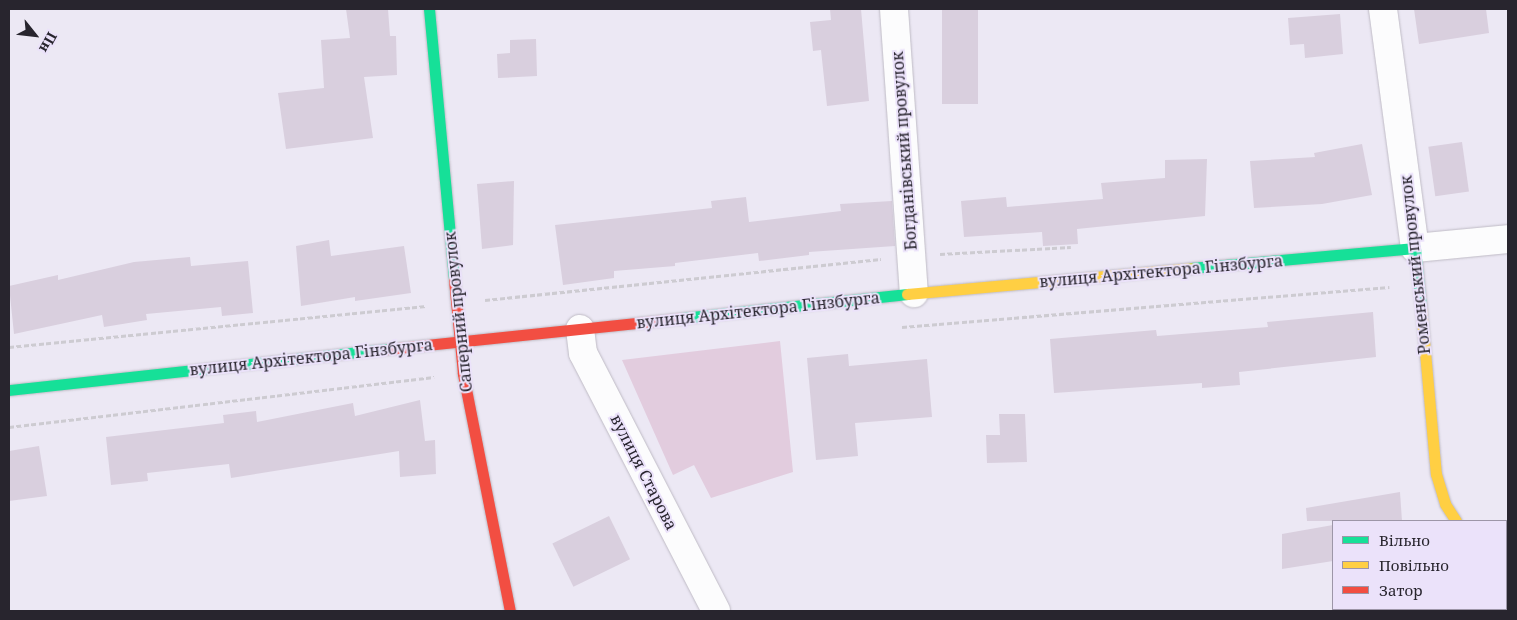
<!DOCTYPE html>
<meta charset="utf-8">
<style>
body{margin:0}
#map{position:relative;width:1517px;height:620px;overflow:hidden;background:#ece8f4;font-family:"Noto Serif",serif}
div>[style]{position:absolute}
[style*='--x']{left:calc(var(--x)*1px);top:calc(var(--y)*1px);width:calc(var(--w)*1px);rotate:calc(var(--a)*1deg)}
.green>*{inset:0;background:#e2ccde}
.building>*{inset:0;background:#d9cfde;transform-origin:0 0}
.path>*{height:3px;margin-top:-1.5px;transform-origin:0;background:repeating-linear-gradient(90deg,#cdcbd1 0 5px,transparent 0 7.5px)}
.roads{filter:drop-shadow(0 0 1px #bfbbc5) drop-shadow(0 0 1px #bfbbc5)}
.street>*{height:28px;margin:-14px;padding:0 14px;transform-origin:14px;border-radius:14px;background:#fcfcfd}
.fast>*{height:11px;margin:-5.5px;padding:0 5.5px;transform-origin:5.5px;border-radius:5.5px;background:#16e098}
.slow>*{height:11px;margin:-5.5px;padding:0 5.5px;transform-origin:5.5px;border-radius:5.5px;background:#ffcf43}
.jam>*{height:11px;margin:-5.5px;padding:0 5.5px;transform-origin:5.5px;border-radius:5.5px;background:#f24e42}
span{translate:-50% -50%;white-space:nowrap;text-align:center;line-height:1.15;-webkit-text-stroke:4px #ebe2fa;paint-order:stroke}
.street-label{font-size:16px;color:#28252e}
.frame{position:absolute;inset:0;border:10px solid #28252e;pointer-events:none}
.legend{position:absolute;left:1332px;top:520px;width:175px;height:90px;box-sizing:border-box;background:#ebe2fa;border:1px solid #9d96a8;margin:0;padding:6px 9px;list-style:none;font-size:15px;color:#28252e}
.legend li{display:flex;align-items:center;gap:10px;height:25px}
.legend b{width:25px;border:1px solid #9d96a8}
.north{position:absolute;left:10px;top:10px;width:50px;height:50px;-webkit-text-stroke:4px #ebe2fa;paint-order:stroke;rotate:119deg;font-size:14px;font-weight:700;line-height:20px;text-align:center;color:#28252e}
.north::after{content:'';display:block;margin:auto;width:18px;height:22px;background:#28252e;clip-path:polygon(50% 0,100% 100%,50% 72%,0 100%)}
</style>
<div id="map">
<div class="green">
<i style="clip-path:polygon(780px 341px,793px 472px,711px 498px,694px 465px,673px 475px,622px 360px)"></i>
</div>
<div class="building">
<i style="clip-path:polygon(346px 9px,388px 9px,390px 36px,396px 36px,397px 75px,364px 77px,373px 138px,286px 149px,278px 93px,324px 88px,321px 40px,350px 38px)"></i>
<i style="clip-path:polygon(830px 9px,861px 9px,869px 101px,827px 106px,821px 50px,813px 51px,810px 22px,831px 20px)"></i>
<i style="left:942px;top:9px;width:36px;height:95px"></i>
<i style="clip-path:polygon(1414px 9px,1486px 9px,1489px 33px,1419px 44px)"></i>
<i style="clip-path:polygon(1340px 14px,1343px 54px,1305px 58px,1304px 44px,1290px 45px,1288px 18px)"></i>
<i style="clip-path:polygon(536px 39px,537px 76px,498px 78px,497px 54px,510px 53px,510px 40px)"></i>
<i style="left:1462px;top:142px;width:50px;height:34px;rotate:82deg"></i>
<i style="clip-path:polygon(1362px 144px,1372px 195px,1322px 204px,1254px 208px,1250px 161px,1315px 157px,1314px 153px)"></i>
<i style="clip-path:polygon(1207px 159px,1205px 216px,1077px 229px,1078px 244px,1043px 246px,1042px 232px,964px 237px,961px 201px,1006px 197px,1007px 207px,1103px 199px,1101px 183px,1165px 178px,1165px 160px)"></i>
<i style="clip-path:polygon(514px 181px,513px 245px,482px 249px,477px 184px)"></i>
<i style="clip-path:polygon(746px 197px,749px 222px,841px 211px,840px 204px,892px 201px,895px 246px,809px 252px,809px 255px,759px 261px,758px 253px,675px 263px,675px 266px,614px 271px,614px 278px,563px 285px,555px 225px,712px 208px,711px 201px)"></i>
<i style="clip-path:polygon(329px 240px,331px 256px,404px 246px,411px 293px,355px 301px,355px 297px,301px 306px,296px 246px)"></i>
<i style="clip-path:polygon(190px 257px,191px 266px,248px 261px,253px 313px,222px 316px,221px 307px,146px 314px,147px 320px,104px 327px,102px 315px,14px 334px,9px 286px,58px 275px,58px 280px,134px 262px)"></i>
<i style="clip-path:polygon(1373px 312px,1376px 357px,1239px 372px,1240px 385px,1202px 388px,1202px 383px,1054px 393px,1050px 339px,1156px 330px,1157px 336px,1268px 327px,1267px 322px)"></i>
<i style="clip-path:polygon(848px 354px,849px 366px,927px 359px,932px 417px,855px 423px,858px 456px,816px 460px,807px 358px)"></i>
<i style="clip-path:polygon(420px 400px,425px 441px,435px 440px,436px 474px,400px 477px,399px 451px,231px 478px,229px 464px,147px 473px,148px 481px,111px 485px,106px 437px,224px 423px,223px 415px,256px 411px,257px 422px,353px 403px,355px 416px)"></i>
<i style="clip-path:polygon(999px 414px,1025px 414px,1027px 462px,987px 463px,986px 435px,1000px 435px)"></i>
<i style="clip-path:polygon(39px 446px,47px 496px,9px 501px,9px 451px)"></i>
<i style="clip-path:polygon(1400px 492px,1402px 521px,1307px 521px,1306px 508px)"></i>
<i style="left:609px;top:516px;width:48px;height:63px;rotate:64deg"></i>
<i style="clip-path:polygon(1333px 525px,1333px 561px,1282px 569px,1282px 534px)"></i>
</div>
<div class="path">
<i style="--x:940;--y:254;--w:131;--a:-3.1"></i>
<i style="--x:485;--y:300;--w:398;--a:-5.9"></i>
<i style="--x:902;--y:327;--w:489;--a:-4.7"></i>
<i style="--x:9;--y:347;--w:419;--a:-5.6"></i>
<i style="--x:9;--y:427;--w:428;--a:-6.7"></i>
</div>
<div class="roads">
<div class="street">
<i style="--x:894;--y:9;--w:285;--a:86"></i>
<i style="--x:1383;--y:9;--w:241;--a:82.4"></i>
<i style="--x:1415;--y:248;--w:93;--a:-5.5"></i>
<i style="--x:580;--y:329;--w:24;--a:83"></i>
<i style="--x:583;--y:353;--w:290;--a:62.7"></i>
<i style="--x:1442;--y:609;--w:2;--a:90"></i>
</div>
<div class="fast">
<i style="--x:429;--y:9;--w:272;--a:84.7"></i>
<i style="--x:1191;--y:268;--w:225;--a:-5.1"></i>
<i style="--x:1415;--y:248;--w:59;--a:84.2"></i>
<i style="--x:683;--y:318;--w:225;--a:-6.1"></i>
<i style="--x:9;--y:390;--w:382;--a:-6.2"></i>
</div>
<div class="slow">
<i style="--x:907;--y:294;--w:285;--a:-5.2"></i>
<i style="--x:1421;--y:307;--w:168;--a:84.9"></i>
<i style="--x:1436;--y:474;--w:31;--a:73"></i>
<i style="--x:1445;--y:504;--w:20;--a:57"></i>
</div>
<div class="jam">
<i style="--x:454;--y:280;--w:94;--a:84.5"></i>
<i style="--x:463;--y:374;--w:242;--a:78.8"></i>
<i style="--x:389;--y:349;--w:296;--a:-6"></i>
<i style="--x:1506;--y:559;--w:2;--a:27"></i>
</div>
</div>
<div class="street-label">
<span style="left:904px;top:151px;rotate:-94deg">Богданівський провулок</span>
<span style="left:1415px;top:265px;rotate:-96deg">Роменський провулок</span>
<span style="left:1161px;top:271px;rotate:-5deg">вулиця Архітектора Гінзбурга</span>
<span style="left:758px;top:310px;rotate:-6deg">вулиця Архітектора Гінзбурга</span>
<span style="left:458px;top:312px;rotate:-96deg">Саперний провулок</span>
<span style="left:311px;top:357px;rotate:-6deg">вулиця Архітектора Гінзбурга</span>
<span style="left:644px;top:472px;rotate:63deg">вулиця Старова</span>
</div>
<div class="frame"></div>
<ul class="legend">
<li><b style="height:6px;background:#16e098"></b>Вільно</li>
<li><b style="height:6px;background:#ffcf43"></b>Повільно</li>
<li><b style="height:6px;background:#f24e42"></b>Затор</li>
</ul>
<div class="north">Пн</div>
</div>
